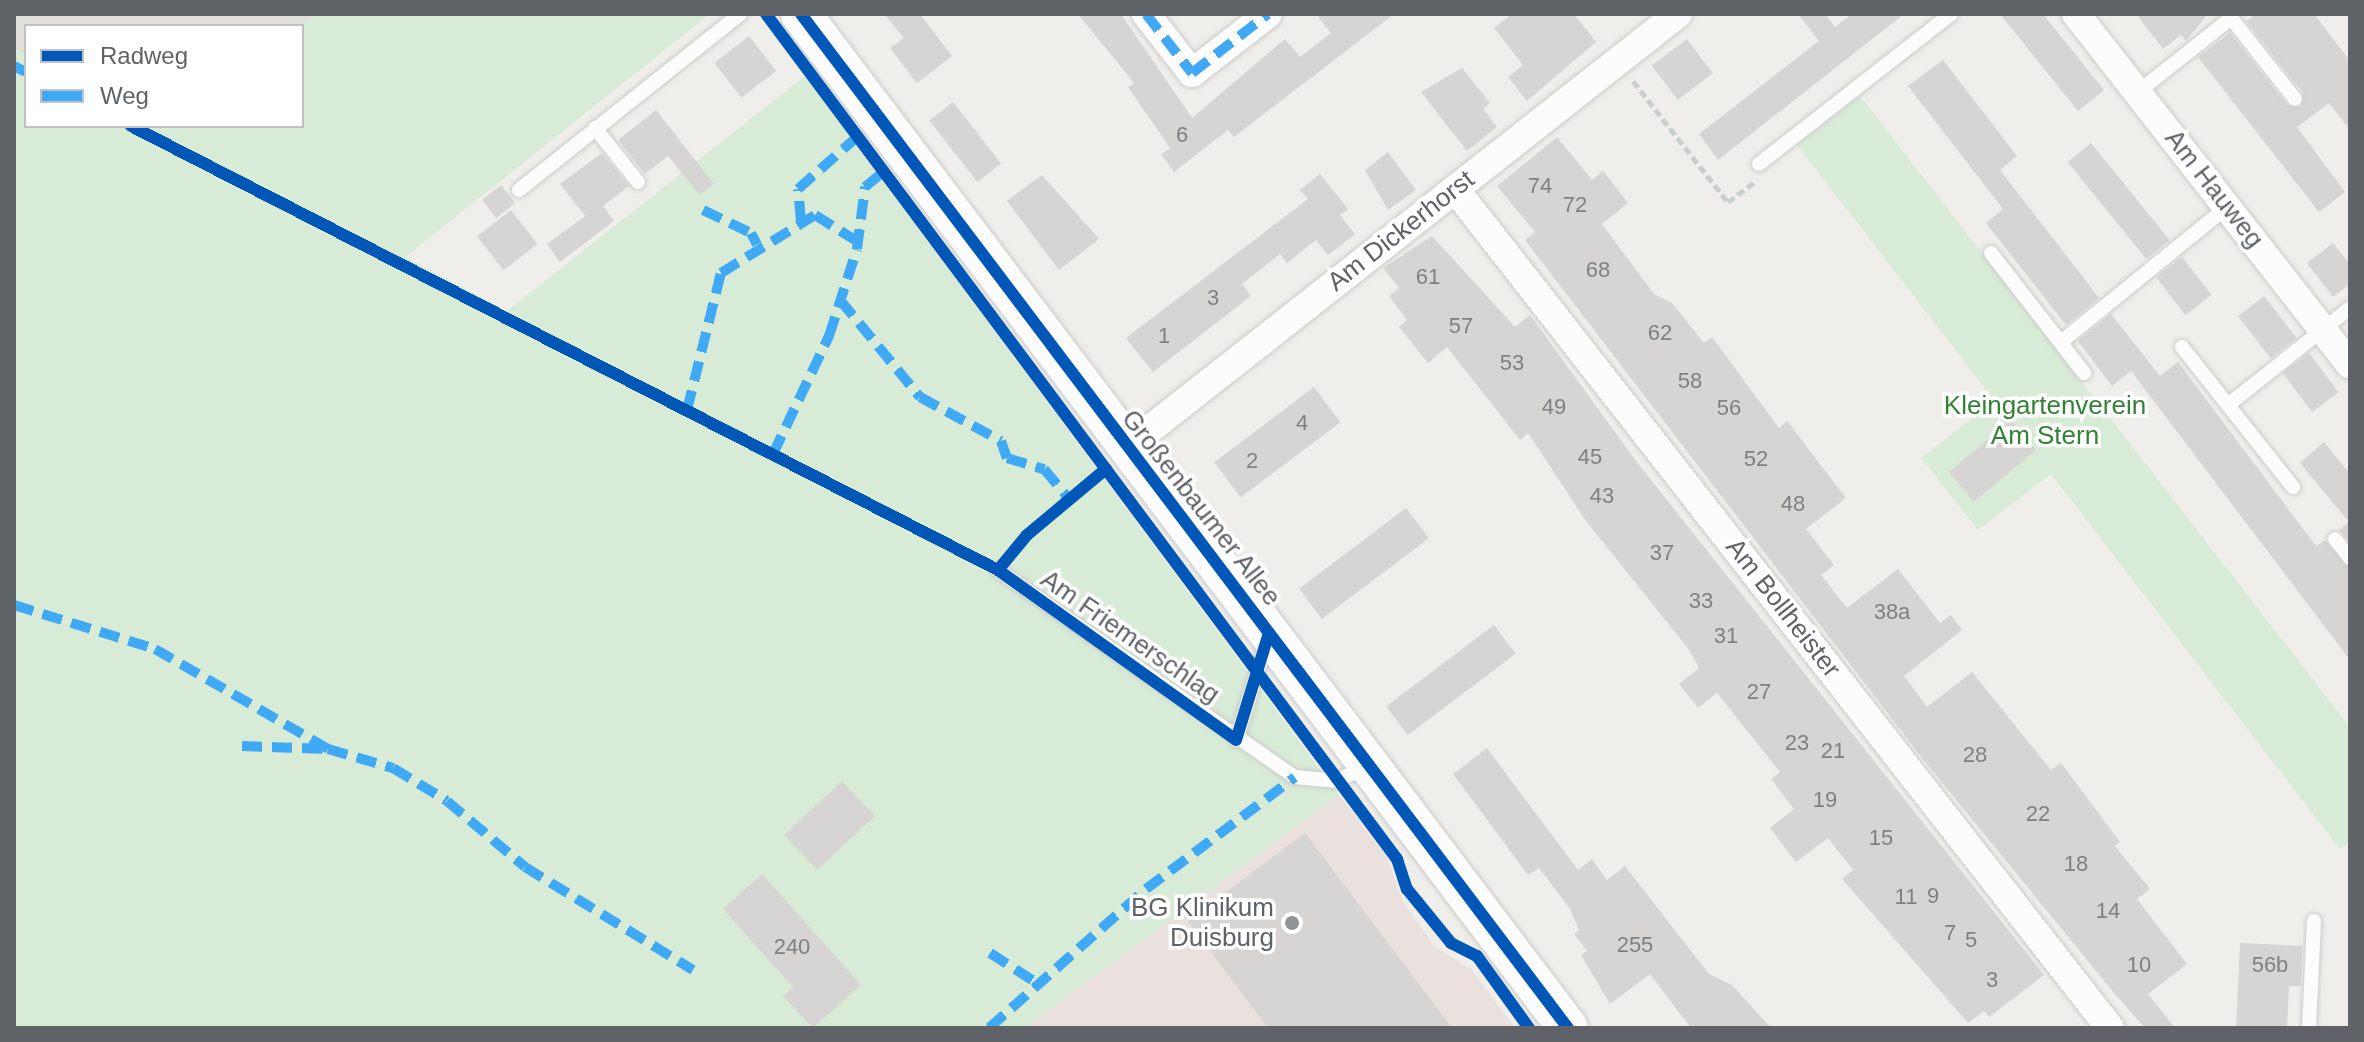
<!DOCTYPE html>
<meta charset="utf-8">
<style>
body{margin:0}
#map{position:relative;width:2364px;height:1042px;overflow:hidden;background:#efeeea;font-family:Helvetica,sans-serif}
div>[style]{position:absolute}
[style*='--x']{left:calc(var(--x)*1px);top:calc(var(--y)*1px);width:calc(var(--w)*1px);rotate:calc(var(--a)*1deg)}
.education>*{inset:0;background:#e2e0da}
.medical>*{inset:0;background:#eae0de}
.green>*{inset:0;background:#d8ebd6}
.building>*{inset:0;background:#d6d5d3;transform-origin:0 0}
.path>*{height:5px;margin-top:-2.5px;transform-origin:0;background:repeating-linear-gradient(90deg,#cacfcc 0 8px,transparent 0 12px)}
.roads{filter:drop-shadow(0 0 2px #cbcccc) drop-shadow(0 0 2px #cbcccc)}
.lane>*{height:14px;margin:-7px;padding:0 7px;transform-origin:7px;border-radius:7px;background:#fdfcfc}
.street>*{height:28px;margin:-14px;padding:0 14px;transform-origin:14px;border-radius:14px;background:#fdfcfc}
.secondary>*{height:40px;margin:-20px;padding:0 20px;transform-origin:20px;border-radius:20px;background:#fdfcfc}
.quiet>*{height:10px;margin-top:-5px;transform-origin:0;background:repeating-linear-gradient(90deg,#3fa9f5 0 20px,transparent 0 30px)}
.cycleway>*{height:12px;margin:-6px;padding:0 6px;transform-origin:6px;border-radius:6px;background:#0057b8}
.dots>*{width:22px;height:22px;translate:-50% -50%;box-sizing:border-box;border:4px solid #fff;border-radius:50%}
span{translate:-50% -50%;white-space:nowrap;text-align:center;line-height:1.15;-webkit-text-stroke:7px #fff;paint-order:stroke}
.number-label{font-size:22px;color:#7e8184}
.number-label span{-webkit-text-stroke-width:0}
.street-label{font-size:26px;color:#5f6368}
.park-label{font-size:26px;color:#348238}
.poi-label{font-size:26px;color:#5f6368}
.right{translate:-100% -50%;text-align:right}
.frame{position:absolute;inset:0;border:16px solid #5f6368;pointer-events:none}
.legend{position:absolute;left:24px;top:24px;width:280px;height:104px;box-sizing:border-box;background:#fff;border:2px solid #bfc1c3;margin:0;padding:10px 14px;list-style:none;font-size:24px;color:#5f6368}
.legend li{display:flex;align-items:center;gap:16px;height:40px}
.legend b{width:40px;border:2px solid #bfc1c3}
</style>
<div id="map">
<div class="education">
<i style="clip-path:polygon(14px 14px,317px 14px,300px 26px,26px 26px,26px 55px,14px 48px)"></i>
</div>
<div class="medical">
<i style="clip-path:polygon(1339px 795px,1387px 857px,1402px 900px,1435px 947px,1472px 970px,1515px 1028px,1025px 1028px)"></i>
</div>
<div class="green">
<i style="clip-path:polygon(317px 14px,710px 14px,405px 257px,507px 311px,805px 76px,1339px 795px,1025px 1028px,14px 1028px,14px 48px,26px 55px,26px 126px,302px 126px,300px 26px)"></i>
<i style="clip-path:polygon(1860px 96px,2350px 727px,2350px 841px,2340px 849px,2051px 474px,1978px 530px,1921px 458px,1995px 401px,1797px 145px)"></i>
</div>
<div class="building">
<i style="clip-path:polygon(884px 14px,920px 14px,952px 56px,917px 83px,890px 48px,904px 38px)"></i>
<i style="clip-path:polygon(1078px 14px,1121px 14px,1192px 118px,1285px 39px,1300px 57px,1331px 33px,1316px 14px,1394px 14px,1234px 137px,1228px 130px,1174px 172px,1161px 154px,1170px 148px,1128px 87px,1134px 83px)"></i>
<i style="clip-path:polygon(1512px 14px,1574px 14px,1596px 42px,1527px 101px,1508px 77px,1523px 65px,1494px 28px)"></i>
<i style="clip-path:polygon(1798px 14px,1825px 14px,1835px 27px,1852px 14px,1904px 14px,1718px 160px,1699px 134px,1819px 41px)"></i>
<i style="clip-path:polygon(2000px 14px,2043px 14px,2104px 90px,2078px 111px)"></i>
<i style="clip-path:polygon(2136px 14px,2208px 14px,2186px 41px,2181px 35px,2163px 49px)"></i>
<i style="clip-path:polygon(2256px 14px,2314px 14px,2350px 61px,2350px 130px,2329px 103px,2297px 127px,2345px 192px,2319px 212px,2198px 57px,2230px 33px,2287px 105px,2301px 107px,2303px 93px,2246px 21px)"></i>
<i style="left:749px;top:36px;width:44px;height:44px;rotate:52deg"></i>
<i style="left:1687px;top:39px;width:43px;height:44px;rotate:53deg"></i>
<i style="clip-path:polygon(1943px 60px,2017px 156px,2000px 170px,2099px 298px,2066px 325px,1986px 223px,2003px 209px,1908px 86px)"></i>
<i style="clip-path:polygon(1462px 68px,1490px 103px,1483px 109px,1497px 127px,1467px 151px,1421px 92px)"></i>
<i style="left:953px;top:102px;width:78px;height:30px;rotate:52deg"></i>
<i style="clip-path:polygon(656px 110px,714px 184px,700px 195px,668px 156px,645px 174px,618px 140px)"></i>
<i style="clip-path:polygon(1557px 137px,1592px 180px,1603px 171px,1628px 203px,1602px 224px,1654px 294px,1672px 303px,1704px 343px,1712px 337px,1779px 428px,1787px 421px,1846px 498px,1806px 529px,1834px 565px,1821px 575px,1847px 608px,1898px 569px,1940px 623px,1951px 615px,1962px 630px,1904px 676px,1927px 707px,1972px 672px,2051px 770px,2061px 763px,2120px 842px,2115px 846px,2150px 889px,2137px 899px,2187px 964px,2148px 994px,2175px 1028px,2145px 1028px,2114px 993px,1922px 758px,1525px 240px,1535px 232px,1497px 186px)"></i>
<i style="left:2091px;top:143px;width:125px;height:30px;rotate:51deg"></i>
<i style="clip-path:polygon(1388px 152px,1416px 190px,1388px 210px,1365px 170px)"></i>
<i style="clip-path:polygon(602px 153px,629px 186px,603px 206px,614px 221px,560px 262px,547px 244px,585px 216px,560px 184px)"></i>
<i style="clip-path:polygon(1320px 174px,1348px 209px,1340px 215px,1355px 234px,1328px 255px,1316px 240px,1287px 263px,1280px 254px,1242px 284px,1251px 296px,1153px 372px,1126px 338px,1308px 199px,1300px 190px)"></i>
<i style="clip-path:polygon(1042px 175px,1099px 239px,1059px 270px,1007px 201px)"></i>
<i style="left:501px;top:185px;width:23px;height:24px;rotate:52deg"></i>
<i style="left:511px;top:210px;width:43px;height:43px;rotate:52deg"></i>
<i style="clip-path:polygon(1432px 236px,1515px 327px,1530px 315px,1636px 461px,2044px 975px,1989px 1017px,1984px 1011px,1968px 1023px,1842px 879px,1853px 870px,1828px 838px,1796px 862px,1770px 828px,1794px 809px,1771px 779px,1780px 772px,1717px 693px,1698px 708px,1679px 684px,1699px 668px,1690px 651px,1586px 521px,1528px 433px,1520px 440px,1447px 347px,1428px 363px,1399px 327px,1407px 320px,1389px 296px,1399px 288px,1383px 268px)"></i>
<i style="clip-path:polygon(2333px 243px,2350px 264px,2350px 284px,2333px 297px,2307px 263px)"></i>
<i style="left:2182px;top:257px;width:48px;height:33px;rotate:52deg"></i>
<i style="left:2264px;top:296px;width:53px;height:33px;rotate:52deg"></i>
<i style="clip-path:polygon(2111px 314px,2160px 376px,2178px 362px,2316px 546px,2325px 540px,2350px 568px,2350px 660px,2131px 371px,2112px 386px,2078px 341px)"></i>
<i style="left:2309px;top:353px;width:49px;height:33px;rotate:53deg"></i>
<i style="left:1314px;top:387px;width:44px;height:125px;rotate:53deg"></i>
<i style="left:2011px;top:420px;width:39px;height:81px;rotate:50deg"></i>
<i style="clip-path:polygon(2324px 442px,2350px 474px,2350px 542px,2339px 530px,2349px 522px,2300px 463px)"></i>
<i style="left:1406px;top:508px;width:38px;height:134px;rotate:53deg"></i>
<i style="left:1494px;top:625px;width:36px;height:135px;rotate:53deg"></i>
<i style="clip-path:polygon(1487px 748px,1578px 870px,1592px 859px,1607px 880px,1625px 866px,1709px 974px,1732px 985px,1771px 1028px,1691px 1028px,1650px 974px,1610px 1004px,1581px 955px,1587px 951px,1574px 934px,1579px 930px,1570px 909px,1539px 868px,1528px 875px,1453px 774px)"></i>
<i style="left:842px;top:781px;width:48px;height:79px;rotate:47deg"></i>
<i style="clip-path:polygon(1305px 833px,1452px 1028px,1268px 1028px,1188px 921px)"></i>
<i style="clip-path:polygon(762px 874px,861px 985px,813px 1028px,783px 996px,793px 987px,723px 909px)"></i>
<i style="clip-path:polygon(2240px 943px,2302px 946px,2301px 986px,2289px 986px,2287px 1028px,2236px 1028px)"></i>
</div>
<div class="path">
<i style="--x:1633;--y:81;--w:154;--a:51.9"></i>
<i style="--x:1728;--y:202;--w:36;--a:-37"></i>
</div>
<div class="roads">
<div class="lane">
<i style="--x:2138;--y:92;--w:119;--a:-38.5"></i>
<i style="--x:2231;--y:18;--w:103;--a:51.7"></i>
<i style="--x:595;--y:128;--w:69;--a:51.5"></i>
<i style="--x:1759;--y:164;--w:244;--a:-38"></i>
<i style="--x:519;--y:190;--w:283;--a:-38.5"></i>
<i style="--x:1991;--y:253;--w:152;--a:52.2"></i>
<i style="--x:2061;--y:342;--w:214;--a:-39.1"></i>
<i style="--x:2182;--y:347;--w:179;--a:51.6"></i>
<i style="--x:2228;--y:405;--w:156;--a:-38.5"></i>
<i style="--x:2335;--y:539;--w:24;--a:52"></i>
<i style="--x:998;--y:570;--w:362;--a:34.9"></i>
<i style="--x:1295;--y:777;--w:42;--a:5.4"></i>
<i style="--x:1337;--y:781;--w:31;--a:-27"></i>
<i style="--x:1236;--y:740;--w:104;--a:-72.6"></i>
<i style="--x:2309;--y:1028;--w:107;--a:-87.3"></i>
</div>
<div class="street">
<i style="--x:1146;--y:14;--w:75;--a:52.1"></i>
<i style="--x:1192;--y:73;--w:96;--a:-37.8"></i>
<i style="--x:2076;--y:14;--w:445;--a:52"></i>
<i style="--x:1455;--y:189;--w:1064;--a:52.02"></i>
<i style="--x:1126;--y:448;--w:702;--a:-38.18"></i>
</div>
<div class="secondary">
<i style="--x:801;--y:14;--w:1271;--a:52.9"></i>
</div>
</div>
<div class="quiet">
<i style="--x:1146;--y:14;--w:75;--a:52.1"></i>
<i style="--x:1192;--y:73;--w:96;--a:-37.8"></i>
<i style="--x:14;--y:66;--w:13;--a:27"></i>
<i style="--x:703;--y:210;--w:53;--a:25.6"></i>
<i style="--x:751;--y:233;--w:13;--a:63"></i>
<i style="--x:801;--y:221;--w:32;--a:-95"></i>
<i style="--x:798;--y:189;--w:79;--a:-41.4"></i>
<i style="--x:840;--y:300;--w:126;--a:50.5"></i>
<i style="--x:920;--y:397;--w:92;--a:28.5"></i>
<i style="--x:1001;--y:441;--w:18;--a:71"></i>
<i style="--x:1007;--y:458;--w:39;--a:17"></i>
<i style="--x:1044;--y:469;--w:39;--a:50"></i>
<i style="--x:687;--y:410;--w:141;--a:-76.1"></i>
<i style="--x:721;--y:273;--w:110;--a:-31.7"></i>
<i style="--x:815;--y:215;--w:51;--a:32.1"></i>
<i style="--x:773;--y:454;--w:131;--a:-64.6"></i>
<i style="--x:829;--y:336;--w:91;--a:-72.2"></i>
<i style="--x:857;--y:249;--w:63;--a:-82.6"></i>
<i style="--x:865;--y:187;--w:23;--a:-40"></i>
<i style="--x:14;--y:605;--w:148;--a:17.3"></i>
<i style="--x:155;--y:649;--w:200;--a:30"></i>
<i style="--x:242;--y:746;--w:86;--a:2"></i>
<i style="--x:328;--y:749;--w:68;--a:16.3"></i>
<i style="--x:393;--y:768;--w:63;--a:31.4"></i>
<i style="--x:447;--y:801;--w:102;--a:40.2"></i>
<i style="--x:525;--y:867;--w:197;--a:31.5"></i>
<i style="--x:990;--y:953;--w:56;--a:32.6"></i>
<i style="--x:989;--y:1028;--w:210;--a:-41.5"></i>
<i style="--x:1146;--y:889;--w:186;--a:-36.9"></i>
</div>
<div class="cycleway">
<i style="--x:766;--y:14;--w:1055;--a:53.25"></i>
<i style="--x:1397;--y:859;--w:32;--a:72"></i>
<i style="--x:1407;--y:889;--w:70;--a:50.8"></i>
<i style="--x:1451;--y:943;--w:29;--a:27"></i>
<i style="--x:1477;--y:956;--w:89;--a:54.2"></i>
<i style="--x:801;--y:14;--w:1271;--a:52.9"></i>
<i style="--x:131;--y:126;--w:974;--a:27.12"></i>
<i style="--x:998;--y:570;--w:45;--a:-50.4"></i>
<i style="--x:1027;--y:535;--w:103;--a:-39.9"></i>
<i style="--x:998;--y:570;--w:292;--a:35.5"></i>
<i style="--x:1236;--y:740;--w:112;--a:-72.9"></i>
</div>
<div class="dots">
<i style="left:1292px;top:923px;background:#919496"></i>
</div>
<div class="number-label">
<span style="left:1182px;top:135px">6</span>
<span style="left:1540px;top:186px">74</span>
<span style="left:1575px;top:205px">72</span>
<span style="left:1598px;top:270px">68</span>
<span style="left:1428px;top:277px">61</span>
<span style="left:1213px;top:298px">3</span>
<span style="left:1461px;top:326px">57</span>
<span style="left:1660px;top:333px">62</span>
<span style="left:1164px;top:336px">1</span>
<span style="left:1512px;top:363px">53</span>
<span style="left:1690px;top:381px">58</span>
<span style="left:1554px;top:407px">49</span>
<span style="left:1729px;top:408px">56</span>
<span style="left:1302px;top:423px">4</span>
<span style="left:1590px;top:457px">45</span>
<span style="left:1756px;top:459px">52</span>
<span style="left:1252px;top:461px">2</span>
<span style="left:1602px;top:496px">43</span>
<span style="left:1793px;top:504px">48</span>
<span style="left:1662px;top:553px">37</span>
<span style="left:1701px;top:601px">33</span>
<span style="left:1892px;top:612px">38a</span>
<span style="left:1726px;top:636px">31</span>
<span style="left:1759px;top:692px">27</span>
<span style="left:1797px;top:743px">23</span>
<span style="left:1833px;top:751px">21</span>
<span style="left:1975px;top:755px">28</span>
<span style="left:1825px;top:800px">19</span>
<span style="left:2038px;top:814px">22</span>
<span style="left:1881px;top:838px">15</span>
<span style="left:2076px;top:864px">18</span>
<span style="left:1933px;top:896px">9</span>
<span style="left:1906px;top:897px">11</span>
<span style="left:2108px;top:911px">14</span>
<span style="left:1950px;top:933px">7</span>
<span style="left:1971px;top:940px">5</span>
<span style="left:1635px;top:945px">255</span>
<span style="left:792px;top:947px">240</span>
<span style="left:2139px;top:965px">10</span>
<span style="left:2270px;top:965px">56b</span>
<span style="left:1992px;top:980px">3</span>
</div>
<div class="street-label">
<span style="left:2214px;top:189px;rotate:52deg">Am Hauweg</span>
<span style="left:1401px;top:231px;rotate:-38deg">Am Dickerhorst</span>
<span style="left:1201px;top:508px;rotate:52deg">Großenbaumer Allee</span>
<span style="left:1783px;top:608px;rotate:52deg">Am Bollheister</span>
<span style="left:1130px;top:637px;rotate:35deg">Am Friemerschlag</span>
</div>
<div class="park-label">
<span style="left:2045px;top:421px">Kleingartenverein<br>Am Stern</span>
</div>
<div class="poi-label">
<span class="right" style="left:1274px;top:923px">BG Klinikum<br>Duisburg</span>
</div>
<div class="frame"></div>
<ul class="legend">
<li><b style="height:10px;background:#0057b8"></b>Radweg</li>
<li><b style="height:10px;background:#3fa9f5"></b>Weg</li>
</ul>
</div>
